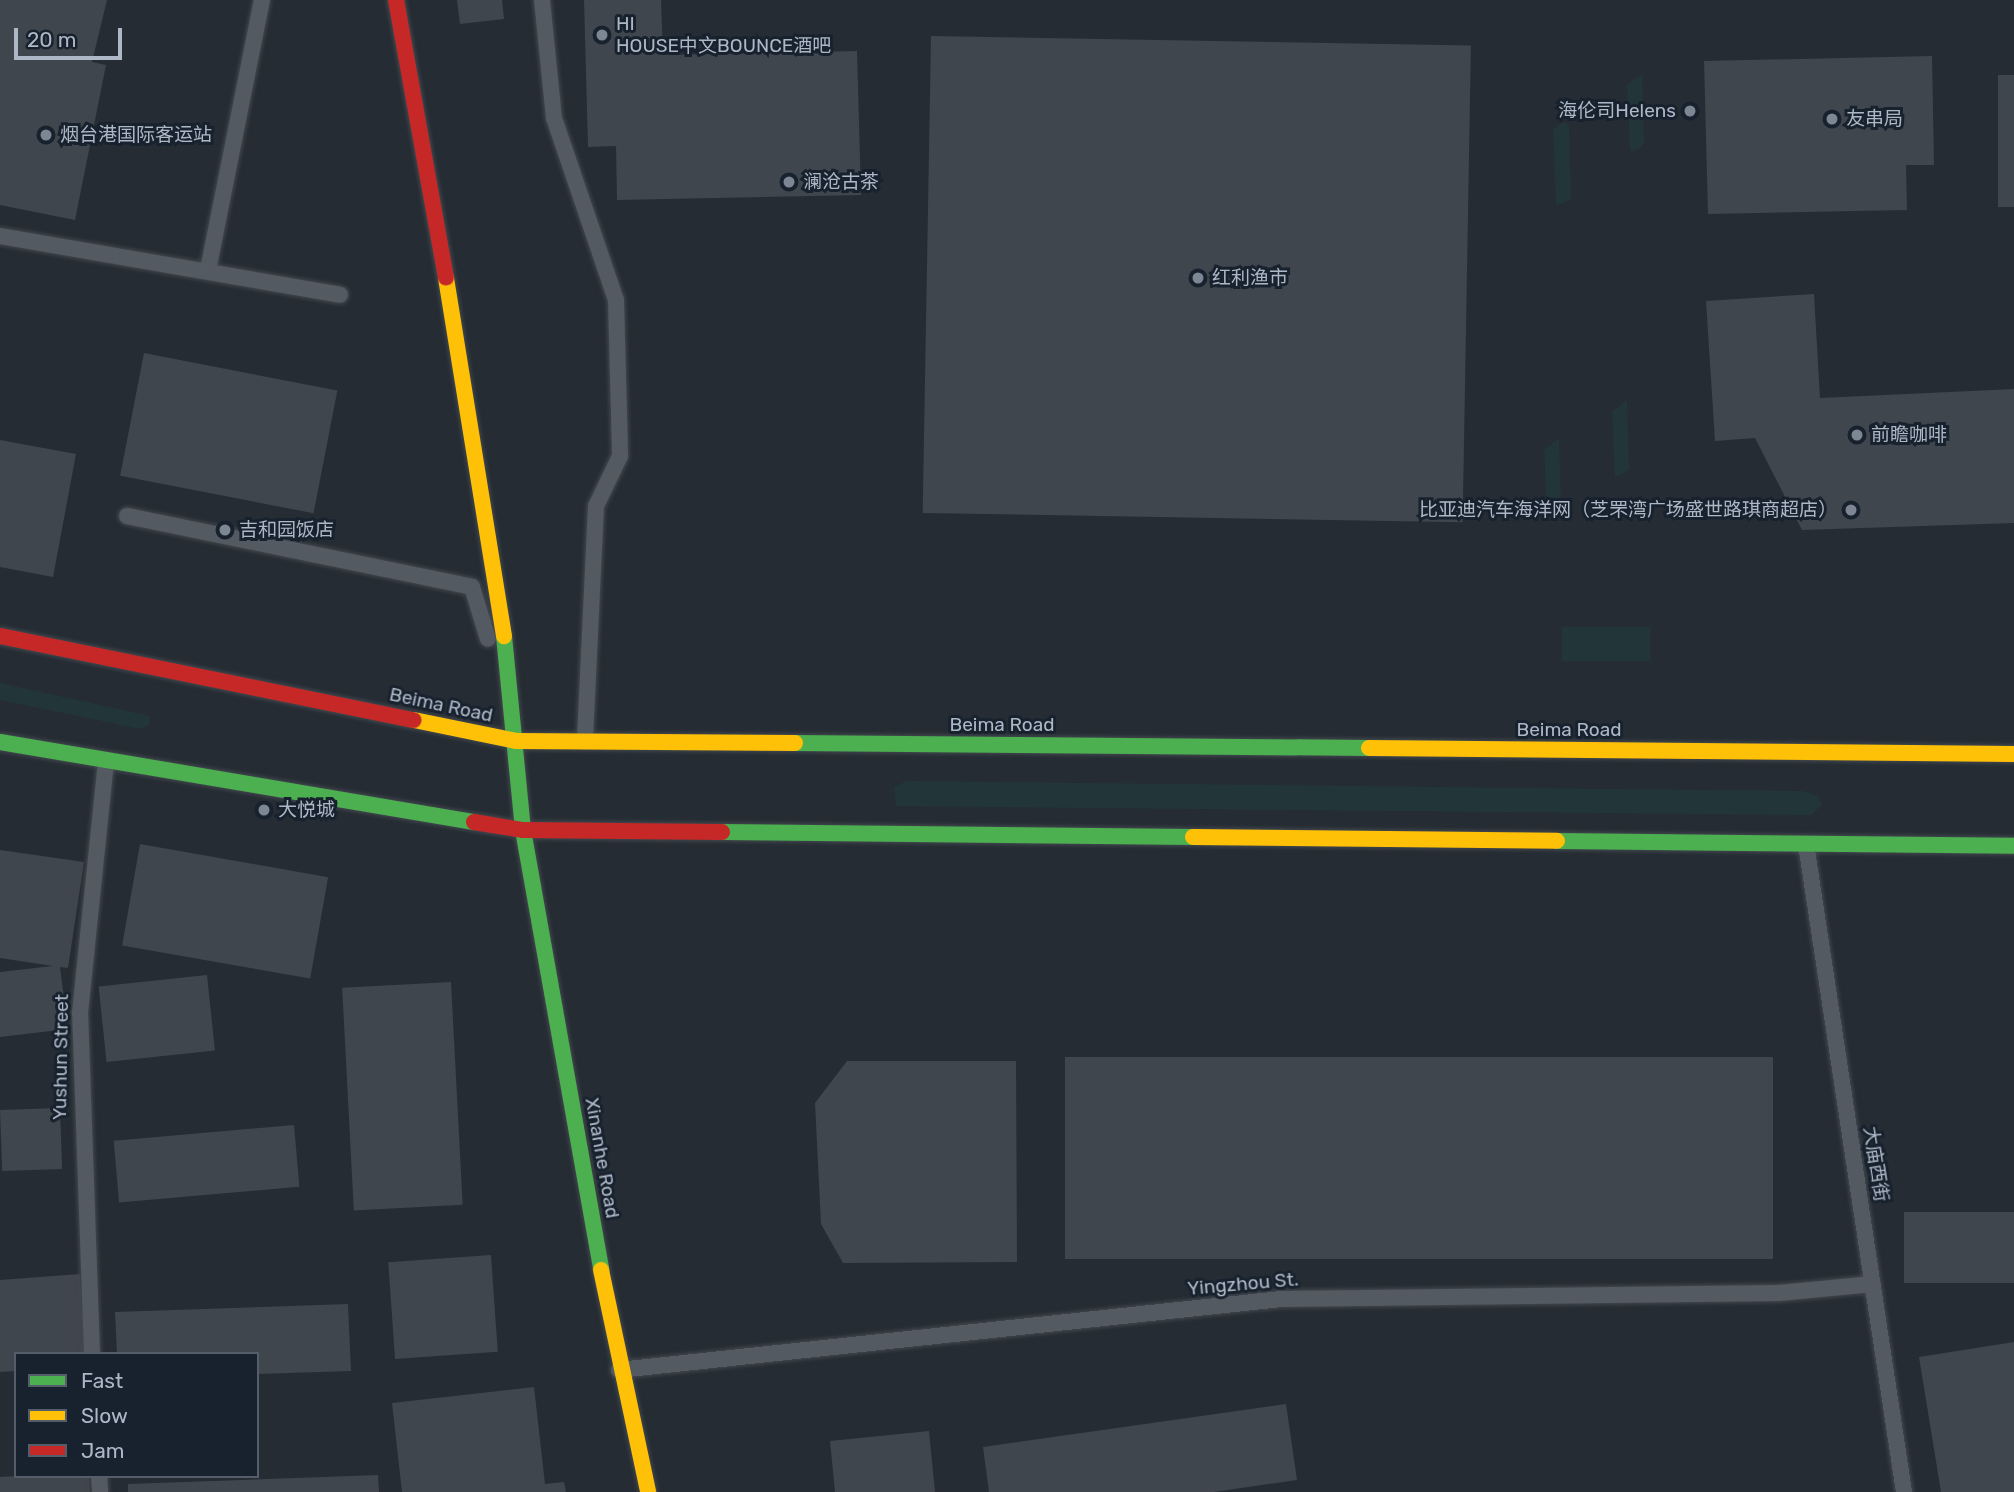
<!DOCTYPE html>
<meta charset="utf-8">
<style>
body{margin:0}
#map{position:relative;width:2014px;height:1492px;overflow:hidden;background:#252c33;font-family:Rubik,"Noto Sans SC",sans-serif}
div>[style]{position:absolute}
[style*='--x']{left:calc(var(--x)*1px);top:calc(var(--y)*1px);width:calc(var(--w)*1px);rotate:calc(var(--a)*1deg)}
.green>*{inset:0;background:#223639;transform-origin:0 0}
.building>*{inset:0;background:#40464d;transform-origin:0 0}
.roads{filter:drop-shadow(0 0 2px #42484e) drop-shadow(0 0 2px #42484e)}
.lane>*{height:16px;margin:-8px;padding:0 8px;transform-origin:8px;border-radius:8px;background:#545a62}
.fast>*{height:16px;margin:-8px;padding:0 8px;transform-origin:8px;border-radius:8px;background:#4caf50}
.slow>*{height:16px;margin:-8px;padding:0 8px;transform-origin:8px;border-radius:8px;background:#ffc107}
.jam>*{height:16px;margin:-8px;padding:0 8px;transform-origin:8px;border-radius:8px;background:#c62828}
.dots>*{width:19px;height:19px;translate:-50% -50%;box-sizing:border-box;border:4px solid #18222e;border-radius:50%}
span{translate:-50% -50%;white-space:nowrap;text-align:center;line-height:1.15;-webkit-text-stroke:6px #18222e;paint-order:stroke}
.poi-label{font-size:19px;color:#adb7c6}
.left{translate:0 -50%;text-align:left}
.right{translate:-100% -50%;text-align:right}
.street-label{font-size:19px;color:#adb7c6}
.legend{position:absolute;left:14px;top:1352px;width:245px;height:126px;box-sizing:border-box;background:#18222e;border:2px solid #545e6b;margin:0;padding:9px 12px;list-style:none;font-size:21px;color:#adb7c6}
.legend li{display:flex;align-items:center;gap:14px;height:35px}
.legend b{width:35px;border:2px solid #545e6b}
.scale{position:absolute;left:14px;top:28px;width:108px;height:32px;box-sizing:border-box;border:4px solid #adb7c6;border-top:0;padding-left:9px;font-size:21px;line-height:24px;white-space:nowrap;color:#adb7c6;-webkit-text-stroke:5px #18222e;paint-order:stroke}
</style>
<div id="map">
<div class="green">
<i style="clip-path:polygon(1642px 74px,1644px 143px,1638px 150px,1630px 151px,1627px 85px)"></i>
<i style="clip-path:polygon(1564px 122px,1569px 125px,1571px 200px,1556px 205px,1553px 129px)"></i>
<i style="clip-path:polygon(1627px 400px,1629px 470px,1615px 477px,1612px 412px)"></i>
<i style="clip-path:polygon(1559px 438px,1561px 508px,1547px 515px,1544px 450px)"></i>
<i style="left:1562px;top:627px;width:88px;height:34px"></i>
<i style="clip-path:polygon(0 683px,150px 716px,149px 725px,141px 729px,0 700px)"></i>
<i style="clip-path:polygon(907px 781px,1802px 791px,1818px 796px,1822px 805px,1811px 815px,896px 806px,894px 787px)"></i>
</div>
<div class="building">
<i style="clip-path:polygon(0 0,107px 0,92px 62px,106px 65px,75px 220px,0 205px)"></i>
<i style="clip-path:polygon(457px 0,502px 0,504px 19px,460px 24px)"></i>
<i style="clip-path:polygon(584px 0,661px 0,663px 55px,857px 51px,861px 195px,617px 200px,616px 146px,588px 147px)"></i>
<i style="left:931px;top:36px;width:540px;height:477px;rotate:1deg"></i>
<i style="clip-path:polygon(1932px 56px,1934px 165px,1906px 165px,1907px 210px,1708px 214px,1704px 61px)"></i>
<i style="left:1998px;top:75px;width:16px;height:132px"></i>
<i style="clip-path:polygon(1814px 294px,1820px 398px,2014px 389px,2014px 523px,1802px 530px,1755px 438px,1715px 441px,1706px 301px)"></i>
<i style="left:144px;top:353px;width:197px;height:125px;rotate:11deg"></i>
<i style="clip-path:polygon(0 440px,76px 454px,53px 577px,0 567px)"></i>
<i style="left:140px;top:844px;width:191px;height:103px;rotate:10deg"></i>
<i style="clip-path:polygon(0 850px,84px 862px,68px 968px,60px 967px,68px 1029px,0 1037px,0 972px,53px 966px,0 958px)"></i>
<i style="left:207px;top:975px;width:76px;height:109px;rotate:84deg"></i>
<i style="left:451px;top:982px;width:223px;height:109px;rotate:87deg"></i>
<i style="left:1773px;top:1057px;width:202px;height:708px;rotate:90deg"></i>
<i style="clip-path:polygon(847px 1061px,1016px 1061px,1017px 1262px,843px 1263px,821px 1224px,815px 1103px)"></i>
<i style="left:60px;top:1108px;width:61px;height:60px;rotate:88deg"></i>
<i style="left:294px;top:1125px;width:62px;height:181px;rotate:85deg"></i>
<i style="left:2014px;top:1212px;width:71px;height:110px;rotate:90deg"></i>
<i style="left:491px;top:1255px;width:97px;height:103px;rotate:86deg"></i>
<i style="clip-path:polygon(80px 1274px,85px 1354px,16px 1354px,16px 1371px,0 1372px,0 1280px)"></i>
<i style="clip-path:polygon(348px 1304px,351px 1371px,257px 1374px,257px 1354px,117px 1354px,115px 1312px)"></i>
<i style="clip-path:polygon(2014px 1342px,2014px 1492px,1941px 1492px,1919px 1357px)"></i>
<i style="clip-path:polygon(534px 1387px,545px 1484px,564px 1482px,566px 1492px,402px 1492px,392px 1403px)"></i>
<i style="clip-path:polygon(1286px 1404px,1297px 1480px,1214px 1492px,989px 1492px,983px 1447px)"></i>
<i style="clip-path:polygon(929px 1431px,935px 1492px,835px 1492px,830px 1441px)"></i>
<i style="clip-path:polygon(378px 1475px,379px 1492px,128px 1492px,128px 1484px)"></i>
<i style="clip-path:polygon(16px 1476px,89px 1476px,90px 1492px,0 1492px,0 1477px)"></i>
</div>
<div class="roads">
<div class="lane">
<i style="--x:542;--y:0;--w:119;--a:84.2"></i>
<i style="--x:554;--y:118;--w:192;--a:71.2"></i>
<i style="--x:616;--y:300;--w:156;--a:88.5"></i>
<i style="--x:620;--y:456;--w:55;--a:115.6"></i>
<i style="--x:596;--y:506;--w:236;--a:92.7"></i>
<i style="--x:0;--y:236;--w:345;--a:9.8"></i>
<i style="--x:208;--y:270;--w:275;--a:-78.7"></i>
<i style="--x:127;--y:516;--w:352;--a:11.6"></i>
<i style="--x:472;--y:587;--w:54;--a:72.9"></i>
<i style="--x:1806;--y:844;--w:655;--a:81.4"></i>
<i style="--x:92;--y:1354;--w:341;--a:-92"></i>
<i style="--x:80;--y:1013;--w:253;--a:-84.1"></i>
<i style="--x:619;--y:1370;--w:666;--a:-6.12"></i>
<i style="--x:1281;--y:1299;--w:498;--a:-0.7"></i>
<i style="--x:1779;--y:1293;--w:94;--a:-5.5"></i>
<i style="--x:99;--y:1476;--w:16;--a:86"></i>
</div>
<div class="fast">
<i style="--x:504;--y:636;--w:195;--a:84.4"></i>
<i style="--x:523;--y:830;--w:447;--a:79.9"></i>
<i style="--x:0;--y:742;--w:481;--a:9.6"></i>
<i style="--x:795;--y:743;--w:574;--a:0.5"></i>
<i style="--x:722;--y:832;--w:471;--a:0.6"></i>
<i style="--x:1557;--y:841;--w:457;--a:0.6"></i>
</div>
<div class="slow">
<i style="--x:446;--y:278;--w:363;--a:80.8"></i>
<i style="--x:414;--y:720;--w:104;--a:11.6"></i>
<i style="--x:516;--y:741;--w:279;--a:0.4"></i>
<i style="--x:1369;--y:748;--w:645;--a:0.53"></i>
<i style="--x:1193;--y:837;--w:364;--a:0.6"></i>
<i style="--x:601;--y:1270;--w:227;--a:78"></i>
</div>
<div class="jam">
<i style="--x:396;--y:0;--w:282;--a:79.8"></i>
<i style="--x:0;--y:636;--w:422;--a:11.5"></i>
<i style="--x:474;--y:822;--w:50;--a:9.3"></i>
<i style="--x:523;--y:830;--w:199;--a:0.6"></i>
</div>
</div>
<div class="dots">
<i style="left:602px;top:35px;background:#7d8693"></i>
<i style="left:1690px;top:111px;background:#7d8693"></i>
<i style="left:1832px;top:119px;background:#7d8693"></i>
<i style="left:46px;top:135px;background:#7d8693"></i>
<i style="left:789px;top:182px;background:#7d8693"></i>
<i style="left:1198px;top:278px;background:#7d8693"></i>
<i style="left:1857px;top:435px;background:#7d8693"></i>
<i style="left:1851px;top:510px;background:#7d8693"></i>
<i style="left:225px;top:530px;background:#7d8693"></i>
<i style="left:264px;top:810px;background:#7d8693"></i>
</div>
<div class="poi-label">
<span class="left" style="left:616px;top:35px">HI<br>HOUSE中文BOUNCE酒吧</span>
<span class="right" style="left:1676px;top:111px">海伦司Helens</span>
<span class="left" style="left:1846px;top:119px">友串局</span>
<span class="left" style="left:60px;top:135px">烟台港国际客运站</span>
<span class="left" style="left:803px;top:182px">澜沧古茶</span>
<span class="left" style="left:1212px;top:278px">红利渔市</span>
<span class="left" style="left:1871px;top:435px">前瞻咖啡</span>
<span class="right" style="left:1837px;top:510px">比亚迪汽车海洋网（芝罘湾广场盛世路琪商超店）</span>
<span class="left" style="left:239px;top:530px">吉和园饭店</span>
<span class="left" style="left:278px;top:810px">大悦城</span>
</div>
<div class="street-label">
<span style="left:441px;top:705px;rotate:12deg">Beima Road</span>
<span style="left:1002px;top:725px">Beima Road</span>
<span style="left:1569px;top:730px">Beima Road</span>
<span style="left:61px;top:1057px;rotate:-89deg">Yushun Street</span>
<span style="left:602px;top:1158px;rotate:80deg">Xinanhe Road</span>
<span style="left:1876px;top:1164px;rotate:81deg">大庙西街</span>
<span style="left:1243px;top:1284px;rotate:-5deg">Yingzhou St.</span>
</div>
<ul class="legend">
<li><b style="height:9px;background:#4caf50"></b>Fast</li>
<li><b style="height:9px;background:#ffc107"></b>Slow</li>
<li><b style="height:9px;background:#c62828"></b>Jam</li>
</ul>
<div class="scale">20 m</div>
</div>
